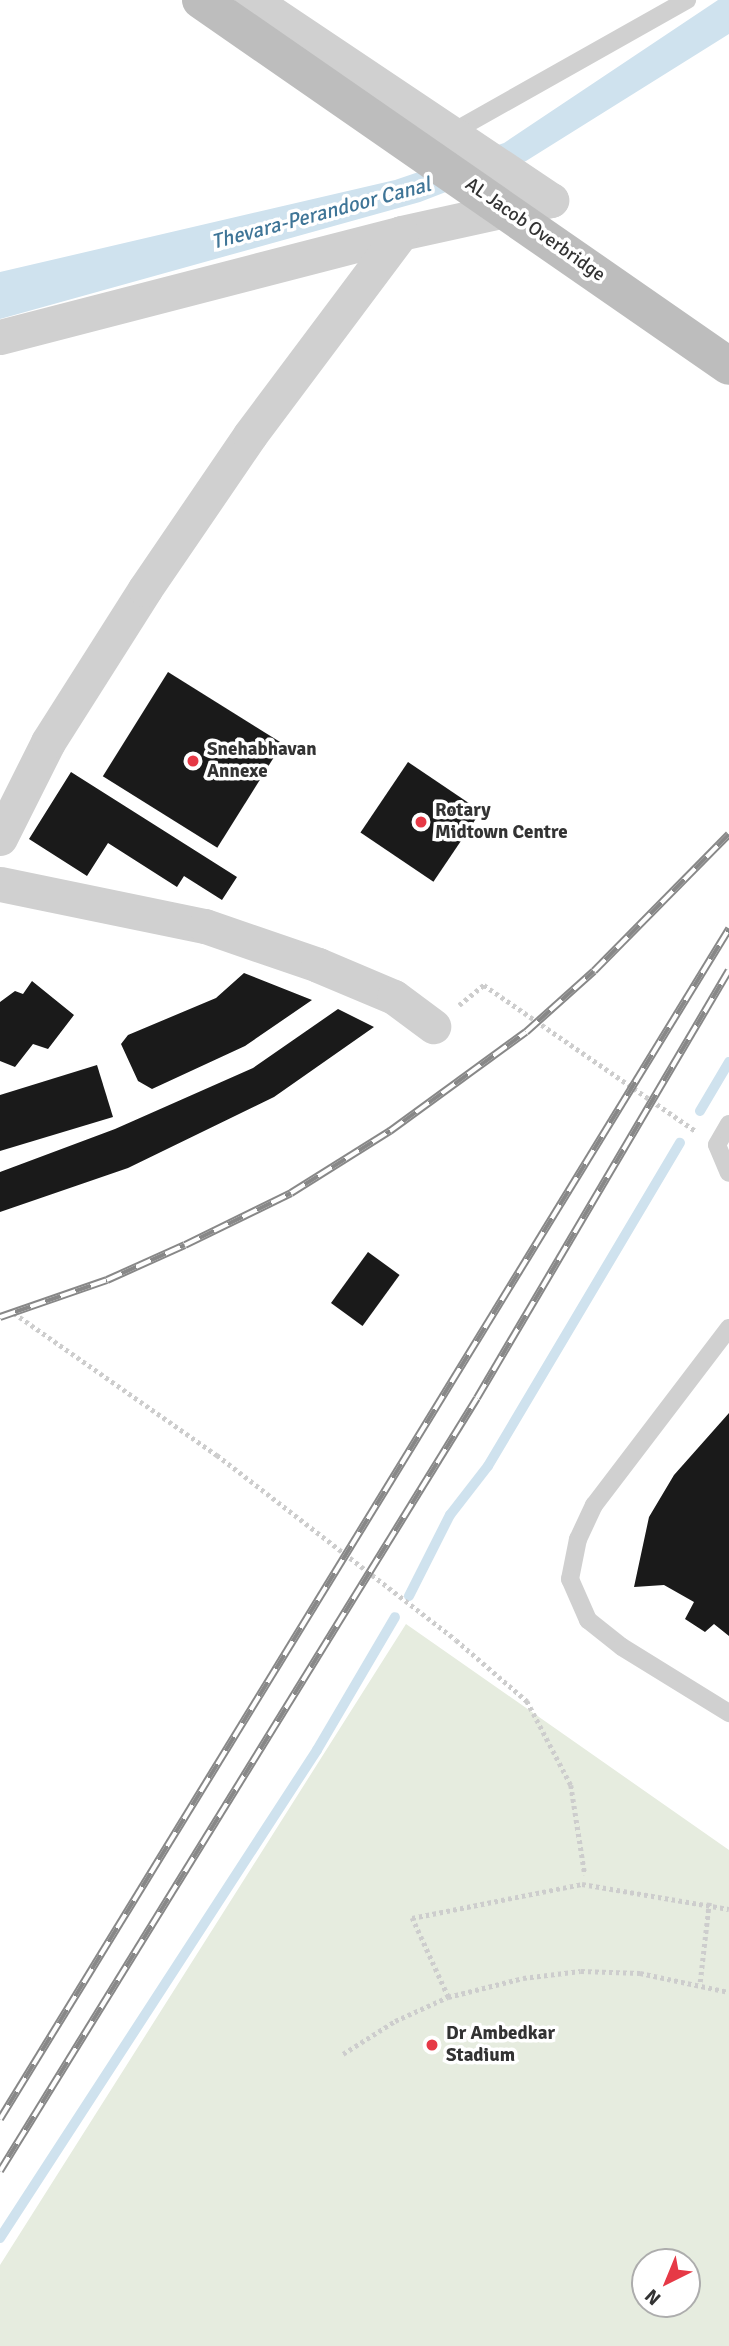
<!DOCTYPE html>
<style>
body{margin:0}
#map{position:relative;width:729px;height:2346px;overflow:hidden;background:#fff;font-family:Signika,sans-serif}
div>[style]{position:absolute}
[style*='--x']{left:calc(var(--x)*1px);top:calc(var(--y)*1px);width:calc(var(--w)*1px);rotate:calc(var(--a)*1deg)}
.green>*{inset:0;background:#e6ecdf}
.water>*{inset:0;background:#cfe2ee}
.stream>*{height:10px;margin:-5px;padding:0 5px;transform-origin:5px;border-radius:5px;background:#cfe2ee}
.building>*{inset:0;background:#1a1a1a;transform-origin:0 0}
.path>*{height:4.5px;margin-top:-2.25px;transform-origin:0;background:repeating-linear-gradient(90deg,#cdcdcd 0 3.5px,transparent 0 7px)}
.lane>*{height:18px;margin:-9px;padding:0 9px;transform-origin:9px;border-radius:9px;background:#d0d0d0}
.street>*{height:35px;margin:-17.5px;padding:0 17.5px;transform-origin:17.5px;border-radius:17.5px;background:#d0d0d0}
.rail>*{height:8px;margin-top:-4px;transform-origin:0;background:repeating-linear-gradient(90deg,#fff 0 16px,#888 0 32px);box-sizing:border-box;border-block:2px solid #888}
.secondary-bridge>*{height:38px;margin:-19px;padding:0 19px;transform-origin:19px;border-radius:19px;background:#bdbdbd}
.dots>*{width:19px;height:19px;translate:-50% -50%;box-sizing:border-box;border:4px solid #fff;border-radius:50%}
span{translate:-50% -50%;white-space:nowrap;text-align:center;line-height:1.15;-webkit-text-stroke:7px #fff;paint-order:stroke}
.street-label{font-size:19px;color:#333}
.poi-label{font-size:19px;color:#333;font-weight:700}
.left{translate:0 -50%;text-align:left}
.water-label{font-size:21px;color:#3f7597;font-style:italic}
.north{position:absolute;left:631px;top:2248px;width:70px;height:70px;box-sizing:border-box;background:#fff;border:2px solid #adadad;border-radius:50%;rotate:223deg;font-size:19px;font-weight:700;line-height:28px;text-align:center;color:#333}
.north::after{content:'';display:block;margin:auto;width:24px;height:32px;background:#e63946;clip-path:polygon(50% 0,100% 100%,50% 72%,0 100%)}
</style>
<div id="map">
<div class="green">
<i style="clip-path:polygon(evenodd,406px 1624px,729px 1850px,729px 2346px,0 2346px,0 2265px,406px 1624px,687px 2262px,687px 2304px,645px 2304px,645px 2262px,687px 2262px)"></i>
</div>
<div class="water">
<i style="clip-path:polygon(718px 0,729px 0,729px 34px,526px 161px,420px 202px,0 319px,0 272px,395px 180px,504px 143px)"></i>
</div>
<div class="stream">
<i style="--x:700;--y:1111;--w:57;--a:-59.4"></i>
<i style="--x:409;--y:1596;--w:91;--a:-63.2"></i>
<i style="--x:450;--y:1515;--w:62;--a:-52.2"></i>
<i style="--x:488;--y:1466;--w:376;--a:-59.3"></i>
<i style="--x:0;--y:2238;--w:582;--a:-56.99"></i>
<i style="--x:317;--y:1750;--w:154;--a:-59.6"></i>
</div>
<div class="building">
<i style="left:168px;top:672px;width:135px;height:123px;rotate:32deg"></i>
<i style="left:408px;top:762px;width:88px;height:85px;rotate:34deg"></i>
<i style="clip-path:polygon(71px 772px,237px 877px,222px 900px,184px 876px,177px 887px,108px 843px,87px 876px,29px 839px)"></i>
<i style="clip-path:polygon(244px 973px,312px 1000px,245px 1046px,152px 1089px,138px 1081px,121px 1044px,128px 1035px,216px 998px)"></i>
<i style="clip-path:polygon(32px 981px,74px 1015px,48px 1049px,33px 1044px,15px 1067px,0 1061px,0 1002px,15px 991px,23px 994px)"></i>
<i style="clip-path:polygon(338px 1009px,374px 1027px,274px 1097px,128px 1168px,0 1212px,0 1172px,115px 1129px,253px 1068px)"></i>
<i style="clip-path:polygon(97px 1065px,113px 1117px,0 1151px,0 1095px)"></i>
<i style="left:368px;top:1252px;width:39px;height:63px;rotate:36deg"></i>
<i style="clip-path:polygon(729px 1413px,729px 1636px,714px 1624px,705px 1632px,685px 1619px,694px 1602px,664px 1585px,634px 1587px,649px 1517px,674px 1475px)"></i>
</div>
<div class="path">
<i style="--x:459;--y:1005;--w:32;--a:-39"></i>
<i style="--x:484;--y:985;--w:257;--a:34.6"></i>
<i style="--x:14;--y:1313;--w:248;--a:35"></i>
<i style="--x:217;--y:1455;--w:302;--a:37.7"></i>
<i style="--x:456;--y:1640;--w:94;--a:40.7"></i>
<i style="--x:527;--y:1701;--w:95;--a:62.4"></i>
<i style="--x:571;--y:1785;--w:91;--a:81.2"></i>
<i style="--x:700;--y:1982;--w:80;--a:-83.5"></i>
<i style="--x:448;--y:1997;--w:87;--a:-114.5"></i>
<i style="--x:412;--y:1918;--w:173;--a:-11.3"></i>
<i style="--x:582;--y:1884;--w:149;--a:9.7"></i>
<i style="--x:343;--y:2054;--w:62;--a:-32.4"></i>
<i style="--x:395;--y:2021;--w:58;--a:-24.4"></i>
<i style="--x:448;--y:1997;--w:77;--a:-14.2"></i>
<i style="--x:523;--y:1978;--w:58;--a:-6.9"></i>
<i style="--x:581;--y:1971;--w:59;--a:1.9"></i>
<i style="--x:640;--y:1973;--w:91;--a:12.1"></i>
</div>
<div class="lane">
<i style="--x:451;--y:133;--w:271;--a:-29.4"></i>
<i style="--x:729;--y:1124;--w:24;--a:120"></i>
<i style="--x:717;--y:1145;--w:30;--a:67"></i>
<i style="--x:729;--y:1328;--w:223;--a:127.3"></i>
<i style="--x:594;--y:1505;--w:38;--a:115"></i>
<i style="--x:578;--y:1539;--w:41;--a:101.3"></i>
<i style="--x:570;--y:1579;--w:45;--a:66.3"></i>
<i style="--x:588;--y:1620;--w:43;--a:38.5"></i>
<i style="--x:622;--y:1647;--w:126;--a:31.7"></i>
</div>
<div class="street">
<i style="--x:0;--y:337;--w:414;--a:-14.5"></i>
<i style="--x:401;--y:233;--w:154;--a:-12.4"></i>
<i style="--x:551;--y:200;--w:360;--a:-146.2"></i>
<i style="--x:0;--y:838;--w:107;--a:-63.4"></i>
<i style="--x:48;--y:742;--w:181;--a:-57.6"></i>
<i style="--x:145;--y:589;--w:186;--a:-55.7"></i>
<i style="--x:250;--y:435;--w:252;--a:-53.2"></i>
<i style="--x:0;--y:884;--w:209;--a:11.6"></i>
<i style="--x:205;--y:926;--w:120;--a:19"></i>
<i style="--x:318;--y:965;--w:82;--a:22.8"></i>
<i style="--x:394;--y:997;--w:49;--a:36.6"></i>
</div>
<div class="rail">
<i style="--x:0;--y:1317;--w:113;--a:-19.1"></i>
<i style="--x:107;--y:1280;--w:85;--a:-24.2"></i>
<i style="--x:185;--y:1245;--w:118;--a:-26.1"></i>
<i style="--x:291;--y:1193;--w:117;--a:-32.1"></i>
<i style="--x:390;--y:1131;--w:168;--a:-36.1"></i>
<i style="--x:526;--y:1032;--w:91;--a:-41.9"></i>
<i style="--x:594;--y:971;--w:192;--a:-45.4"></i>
<i style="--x:0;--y:2119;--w:1396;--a:-58.51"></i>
<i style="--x:0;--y:2171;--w:908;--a:-58.32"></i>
<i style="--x:477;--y:1398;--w:496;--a:-59.5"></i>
</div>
<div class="secondary-bridge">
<i style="--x:201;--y:0;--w:642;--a:34.73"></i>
</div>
<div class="dots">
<i style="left:193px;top:761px;background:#e63946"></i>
<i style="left:421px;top:822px;background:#e63946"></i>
<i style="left:432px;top:2045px;background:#e63946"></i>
</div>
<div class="street-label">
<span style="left:535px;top:230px;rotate:35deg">AL Jacob Overbridge</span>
</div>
<div class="poi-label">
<span class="left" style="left:207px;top:761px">Snehabhavan<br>Annexe</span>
<span class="left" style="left:435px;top:822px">Rotary<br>Midtown Centre</span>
<span class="left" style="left:446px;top:2045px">Dr Ambedkar<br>Stadium</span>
</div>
<div class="water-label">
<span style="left:321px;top:213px;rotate:-15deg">Thevara-Perandoor Canal</span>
</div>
<div class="north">N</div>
</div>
